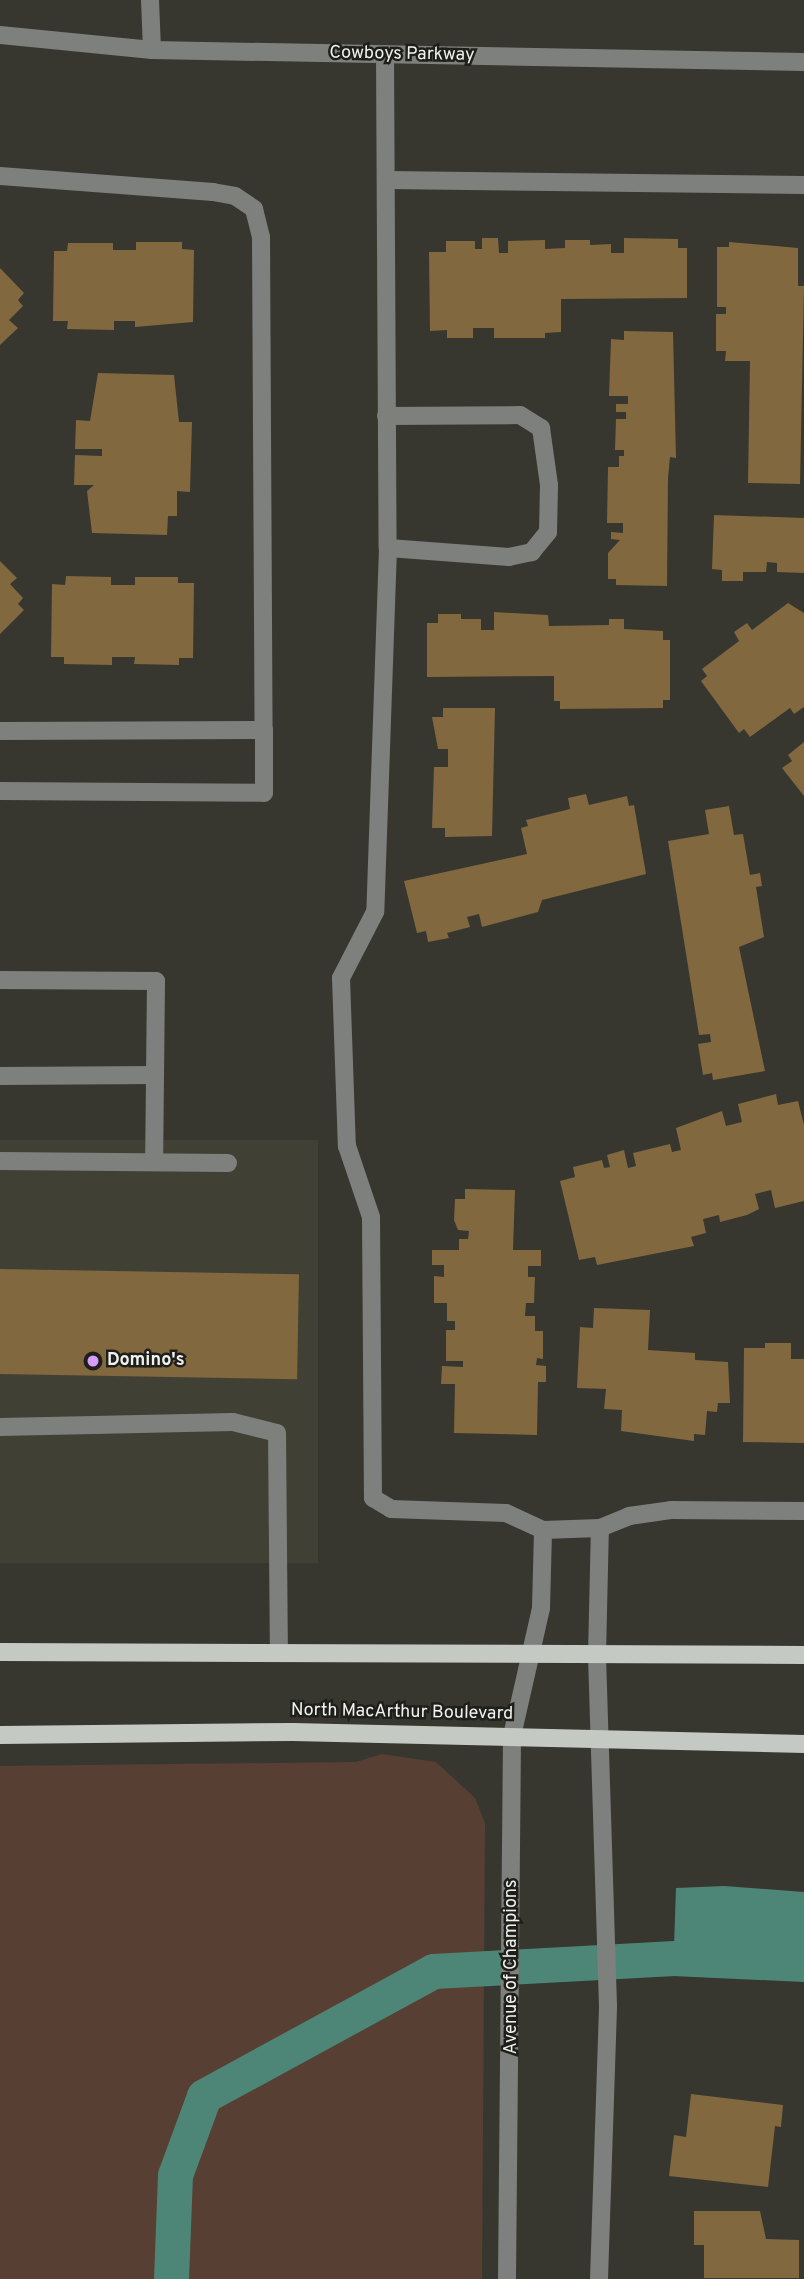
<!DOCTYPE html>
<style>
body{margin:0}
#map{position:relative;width:804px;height:2279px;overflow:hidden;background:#373730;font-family:Overpass,sans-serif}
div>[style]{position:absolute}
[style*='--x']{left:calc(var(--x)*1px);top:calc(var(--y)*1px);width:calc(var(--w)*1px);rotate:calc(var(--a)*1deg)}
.built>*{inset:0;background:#404134;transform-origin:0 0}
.green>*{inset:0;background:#573f33}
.water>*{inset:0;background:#4d8676}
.canal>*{height:35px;margin:-17.5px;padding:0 17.5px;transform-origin:17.5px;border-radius:17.5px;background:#4d8676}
.building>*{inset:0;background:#81683f;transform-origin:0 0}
.minor>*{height:18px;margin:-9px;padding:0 9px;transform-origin:9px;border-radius:9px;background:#7e807d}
.major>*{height:18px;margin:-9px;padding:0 9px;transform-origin:9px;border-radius:9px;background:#c4c9c3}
.dots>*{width:19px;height:19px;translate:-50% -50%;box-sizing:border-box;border:4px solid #1e1f1b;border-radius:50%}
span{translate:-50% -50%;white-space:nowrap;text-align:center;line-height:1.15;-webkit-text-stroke:5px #1e1f1b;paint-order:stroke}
.street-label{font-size:18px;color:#f1f2ed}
.poi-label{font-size:18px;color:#f1f2ed;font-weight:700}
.left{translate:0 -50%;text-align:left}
</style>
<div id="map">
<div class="built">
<i style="left:318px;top:1140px;width:423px;height:318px;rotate:90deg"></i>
</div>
<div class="green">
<i style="clip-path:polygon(382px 1754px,436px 1762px,475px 1798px,485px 1823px,482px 2279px,0 2279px,0 1766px,356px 1762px)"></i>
</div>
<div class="water">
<i style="clip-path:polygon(724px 1886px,804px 1892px,804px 1982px,673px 1976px,676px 1888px)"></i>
</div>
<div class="canal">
<i style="--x:171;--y:2279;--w:104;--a:-87.8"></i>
<i style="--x:175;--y:2175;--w:84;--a:-69.8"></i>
<i style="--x:204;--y:2096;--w:261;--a:-28.6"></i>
<i style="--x:433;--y:1971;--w:311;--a:-3.1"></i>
<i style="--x:744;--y:1954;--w:60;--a:4.8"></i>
</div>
<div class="building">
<i style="clip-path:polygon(482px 238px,498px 238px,499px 253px,508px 253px,508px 241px,545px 240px,545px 249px,565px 248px,565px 240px,590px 240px,590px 245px,611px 244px,611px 253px,624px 253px,624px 238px,678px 239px,678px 248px,687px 248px,687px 298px,561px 299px,561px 332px,545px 333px,545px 338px,494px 338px,494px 328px,473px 328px,473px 338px,447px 338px,447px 330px,430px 331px,429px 252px,446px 252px,446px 241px,475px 241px,475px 249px,482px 249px)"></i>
<i style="clip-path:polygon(136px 242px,182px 242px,182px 249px,194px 250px,193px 322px,135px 327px,135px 321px,114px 321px,114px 330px,67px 329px,68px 321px,53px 321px,54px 251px,67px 251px,68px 243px,113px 243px,113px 250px,136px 250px)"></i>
<i style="clip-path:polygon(729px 242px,798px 248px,798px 286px,804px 286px,800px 484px,748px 483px,750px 361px,725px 361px,726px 351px,716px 351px,716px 314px,726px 314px,726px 307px,717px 307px,717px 247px,729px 247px)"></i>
<i style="clip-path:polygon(0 268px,24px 293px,18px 300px,23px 306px,9px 320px,18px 328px,0 345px)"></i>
<i style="clip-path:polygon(624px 331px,673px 332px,676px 458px,670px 457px,668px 478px,667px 586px,616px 585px,616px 579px,608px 579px,608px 553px,620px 540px,611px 539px,611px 532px,623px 533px,623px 523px,607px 523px,608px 467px,619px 467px,619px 456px,624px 456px,624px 450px,615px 450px,616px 419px,626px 419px,626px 412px,616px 412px,616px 404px,628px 404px,628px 396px,609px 396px,611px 339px,624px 340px)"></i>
<i style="clip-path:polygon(98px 373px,174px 375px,179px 422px,192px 422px,190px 492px,177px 491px,177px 516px,168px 516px,167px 535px,92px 533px,87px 491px,94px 485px,74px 485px,75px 455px,102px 456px,102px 449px,75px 449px,76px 420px,90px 421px)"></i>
<i style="clip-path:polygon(714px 515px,804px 518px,804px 573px,777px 572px,777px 563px,767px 562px,766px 572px,743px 572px,743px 581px,722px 581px,722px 570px,712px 569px)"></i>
<i style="clip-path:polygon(0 561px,17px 578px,10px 584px,23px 598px,18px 604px,24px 610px,0 634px)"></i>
<i style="clip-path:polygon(66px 576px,111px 577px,111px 585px,135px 585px,135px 577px,178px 577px,178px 583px,194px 583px,193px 658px,179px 658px,179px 665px,134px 664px,135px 657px,112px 657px,112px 665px,64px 664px,64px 657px,51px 657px,52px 584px,65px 585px)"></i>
<i style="clip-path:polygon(788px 603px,804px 613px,804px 707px,794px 714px,790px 708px,750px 737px,744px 729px,739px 733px,701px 681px,707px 676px,702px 669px,739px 641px,734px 632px,747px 623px,752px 630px)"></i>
<i style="clip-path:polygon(494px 612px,548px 615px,549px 626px,609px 625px,609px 619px,624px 619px,624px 629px,663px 631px,663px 640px,670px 640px,670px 700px,663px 700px,663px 708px,560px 709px,560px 701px,554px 701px,554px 676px,427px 677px,427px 623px,438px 623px,438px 614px,461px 614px,461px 619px,481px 619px,481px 630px,494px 630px)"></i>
<i style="clip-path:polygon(443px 708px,495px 708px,492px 836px,445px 837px,445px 828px,432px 828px,434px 767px,448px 767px,448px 749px,438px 749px,432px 717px,443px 717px)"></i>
<i style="clip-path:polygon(804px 742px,804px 796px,782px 768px,792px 761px,788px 755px)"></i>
<i style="clip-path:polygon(586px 794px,589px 805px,627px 796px,629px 806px,634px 805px,646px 874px,542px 900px,538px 912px,482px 927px,479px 914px,467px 917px,470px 927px,447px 933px,449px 938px,428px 942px,426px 931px,417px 933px,404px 881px,527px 854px,521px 828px,528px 826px,526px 820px,570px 809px,568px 798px)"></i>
<i style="clip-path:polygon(729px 806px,734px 835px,743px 834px,750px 875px,760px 873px,762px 886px,756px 887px,764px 937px,739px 947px,765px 1071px,713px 1080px,712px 1073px,703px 1075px,698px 1044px,711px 1042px,710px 1034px,699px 1035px,668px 841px,709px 834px,705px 810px)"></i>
<i style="clip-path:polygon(776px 1094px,778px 1105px,798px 1101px,804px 1125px,804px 1201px,775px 1208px,771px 1190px,755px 1194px,759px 1209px,747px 1215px,720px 1222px,719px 1215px,703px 1219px,706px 1233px,691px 1237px,694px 1246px,597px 1265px,595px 1257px,579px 1260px,560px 1181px,575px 1177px,573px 1167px,602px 1160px,604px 1168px,610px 1167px,607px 1155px,624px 1150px,628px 1168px,636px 1166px,633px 1153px,670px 1144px,672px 1152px,681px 1150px,676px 1128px,722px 1111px,726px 1126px,742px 1122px,738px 1104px)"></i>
<i style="clip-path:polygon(465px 1189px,515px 1190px,513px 1250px,541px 1250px,541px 1266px,528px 1266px,528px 1277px,535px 1277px,534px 1303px,526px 1303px,525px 1316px,535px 1316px,535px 1331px,543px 1331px,543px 1359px,537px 1358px,536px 1365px,546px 1366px,546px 1382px,538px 1382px,537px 1435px,454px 1433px,455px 1384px,441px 1384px,442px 1366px,463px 1367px,463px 1361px,446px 1361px,446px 1330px,455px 1330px,455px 1321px,447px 1321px,447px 1303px,434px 1303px,434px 1276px,444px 1277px,444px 1265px,432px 1265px,432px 1250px,459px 1250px,459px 1239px,468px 1239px,469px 1231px,458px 1230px,454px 1220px,455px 1199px,465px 1199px)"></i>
<i style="left:0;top:1269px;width:299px;height:105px;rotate:1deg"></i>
<i style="clip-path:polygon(594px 1308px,650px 1310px,648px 1350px,695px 1353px,695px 1360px,728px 1362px,730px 1403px,718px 1403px,717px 1412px,707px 1411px,705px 1435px,694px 1434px,694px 1441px,621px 1431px,622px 1410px,604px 1409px,606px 1389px,577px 1388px,580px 1327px,593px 1328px)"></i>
<i style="clip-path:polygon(765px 1343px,791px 1343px,791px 1359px,804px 1359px,804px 1443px,743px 1442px,744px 1348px,765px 1348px)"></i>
<i style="clip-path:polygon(691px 2094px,783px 2105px,781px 2127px,775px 2126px,768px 2187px,669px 2176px,674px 2135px,686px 2137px)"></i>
<i style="clip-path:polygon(694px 2211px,760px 2211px,766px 2239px,799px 2240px,799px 2278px,704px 2278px,704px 2245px,694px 2245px)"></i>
</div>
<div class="minor">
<i style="--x:150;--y:0;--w:50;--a:87.7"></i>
<i style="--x:0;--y:35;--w:153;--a:5.6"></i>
<i style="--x:152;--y:50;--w:652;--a:1.05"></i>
<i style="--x:385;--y:54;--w:494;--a:89.7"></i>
<i style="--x:388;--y:548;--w:364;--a:92"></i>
<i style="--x:375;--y:912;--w:74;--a:117.3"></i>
<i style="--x:341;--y:978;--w:168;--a:88"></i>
<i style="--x:347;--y:1146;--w:75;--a:71.3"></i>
<i style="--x:371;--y:1217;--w:281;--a:89.6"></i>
<i style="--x:373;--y:1498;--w:21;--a:31"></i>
<i style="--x:391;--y:1509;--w:115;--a:2"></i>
<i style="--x:506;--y:1513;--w:41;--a:24.7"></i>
<i style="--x:543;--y:1530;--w:57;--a:-2"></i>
<i style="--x:600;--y:1528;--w:31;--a:-22"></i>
<i style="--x:629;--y:1516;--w:42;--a:-8.1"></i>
<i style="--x:671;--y:1510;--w:133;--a:0.4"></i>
<i style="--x:0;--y:176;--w:214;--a:4.3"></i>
<i style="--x:213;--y:192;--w:22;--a:10"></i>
<i style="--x:235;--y:196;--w:23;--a:34"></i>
<i style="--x:254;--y:209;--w:29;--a:76"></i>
<i style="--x:261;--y:237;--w:493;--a:89.7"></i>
<i style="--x:264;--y:730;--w:264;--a:179.8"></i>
<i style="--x:387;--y:180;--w:417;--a:0.7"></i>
<i style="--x:386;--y:416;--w:134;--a:-0.4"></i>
<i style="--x:520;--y:415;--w:25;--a:32"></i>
<i style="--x:541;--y:428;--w:58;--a:82"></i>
<i style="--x:549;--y:485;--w:47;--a:91.2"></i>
<i style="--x:548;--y:532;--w:26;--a:129"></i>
<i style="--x:532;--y:552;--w:24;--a:168"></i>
<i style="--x:509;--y:557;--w:121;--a:-175.7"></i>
<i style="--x:0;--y:791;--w:264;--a:0.4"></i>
<i style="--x:264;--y:793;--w:63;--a:-90"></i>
<i style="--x:0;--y:980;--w:156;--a:0.4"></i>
<i style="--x:156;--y:981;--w:181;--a:90.6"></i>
<i style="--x:0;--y:1076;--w:155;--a:-0.4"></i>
<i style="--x:0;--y:1161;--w:228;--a:0.5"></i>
<i style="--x:0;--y:1427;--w:233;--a:-1.2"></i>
<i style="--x:233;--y:1422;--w:45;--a:14"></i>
<i style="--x:277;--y:1433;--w:220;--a:89.5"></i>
<i style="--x:507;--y:2279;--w:543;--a:-89.47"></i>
<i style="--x:512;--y:1736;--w:131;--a:-77.2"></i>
<i style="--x:541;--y:1608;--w:78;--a:-88.5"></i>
<i style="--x:599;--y:2279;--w:273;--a:-88.1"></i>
<i style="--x:608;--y:2006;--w:350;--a:-91.8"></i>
<i style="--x:597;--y:1656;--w:128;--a:-88.7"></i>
</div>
<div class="major">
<i style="--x:0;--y:1652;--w:804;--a:0.21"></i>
<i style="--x:0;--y:1735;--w:293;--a:-0.6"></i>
<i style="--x:293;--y:1732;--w:511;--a:1.35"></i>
</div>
<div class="dots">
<i style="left:93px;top:1361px;background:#d79bf9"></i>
</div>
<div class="street-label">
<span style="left:402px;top:55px;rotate:1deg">Cowboys Parkway</span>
<span style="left:402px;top:1713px;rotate:1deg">North MacArthur Boulevard</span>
<span style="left:512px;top:1967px;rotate:-90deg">Avenue of Champions</span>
</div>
<div class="poi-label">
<span class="left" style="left:107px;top:1361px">Domino's</span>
</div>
</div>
